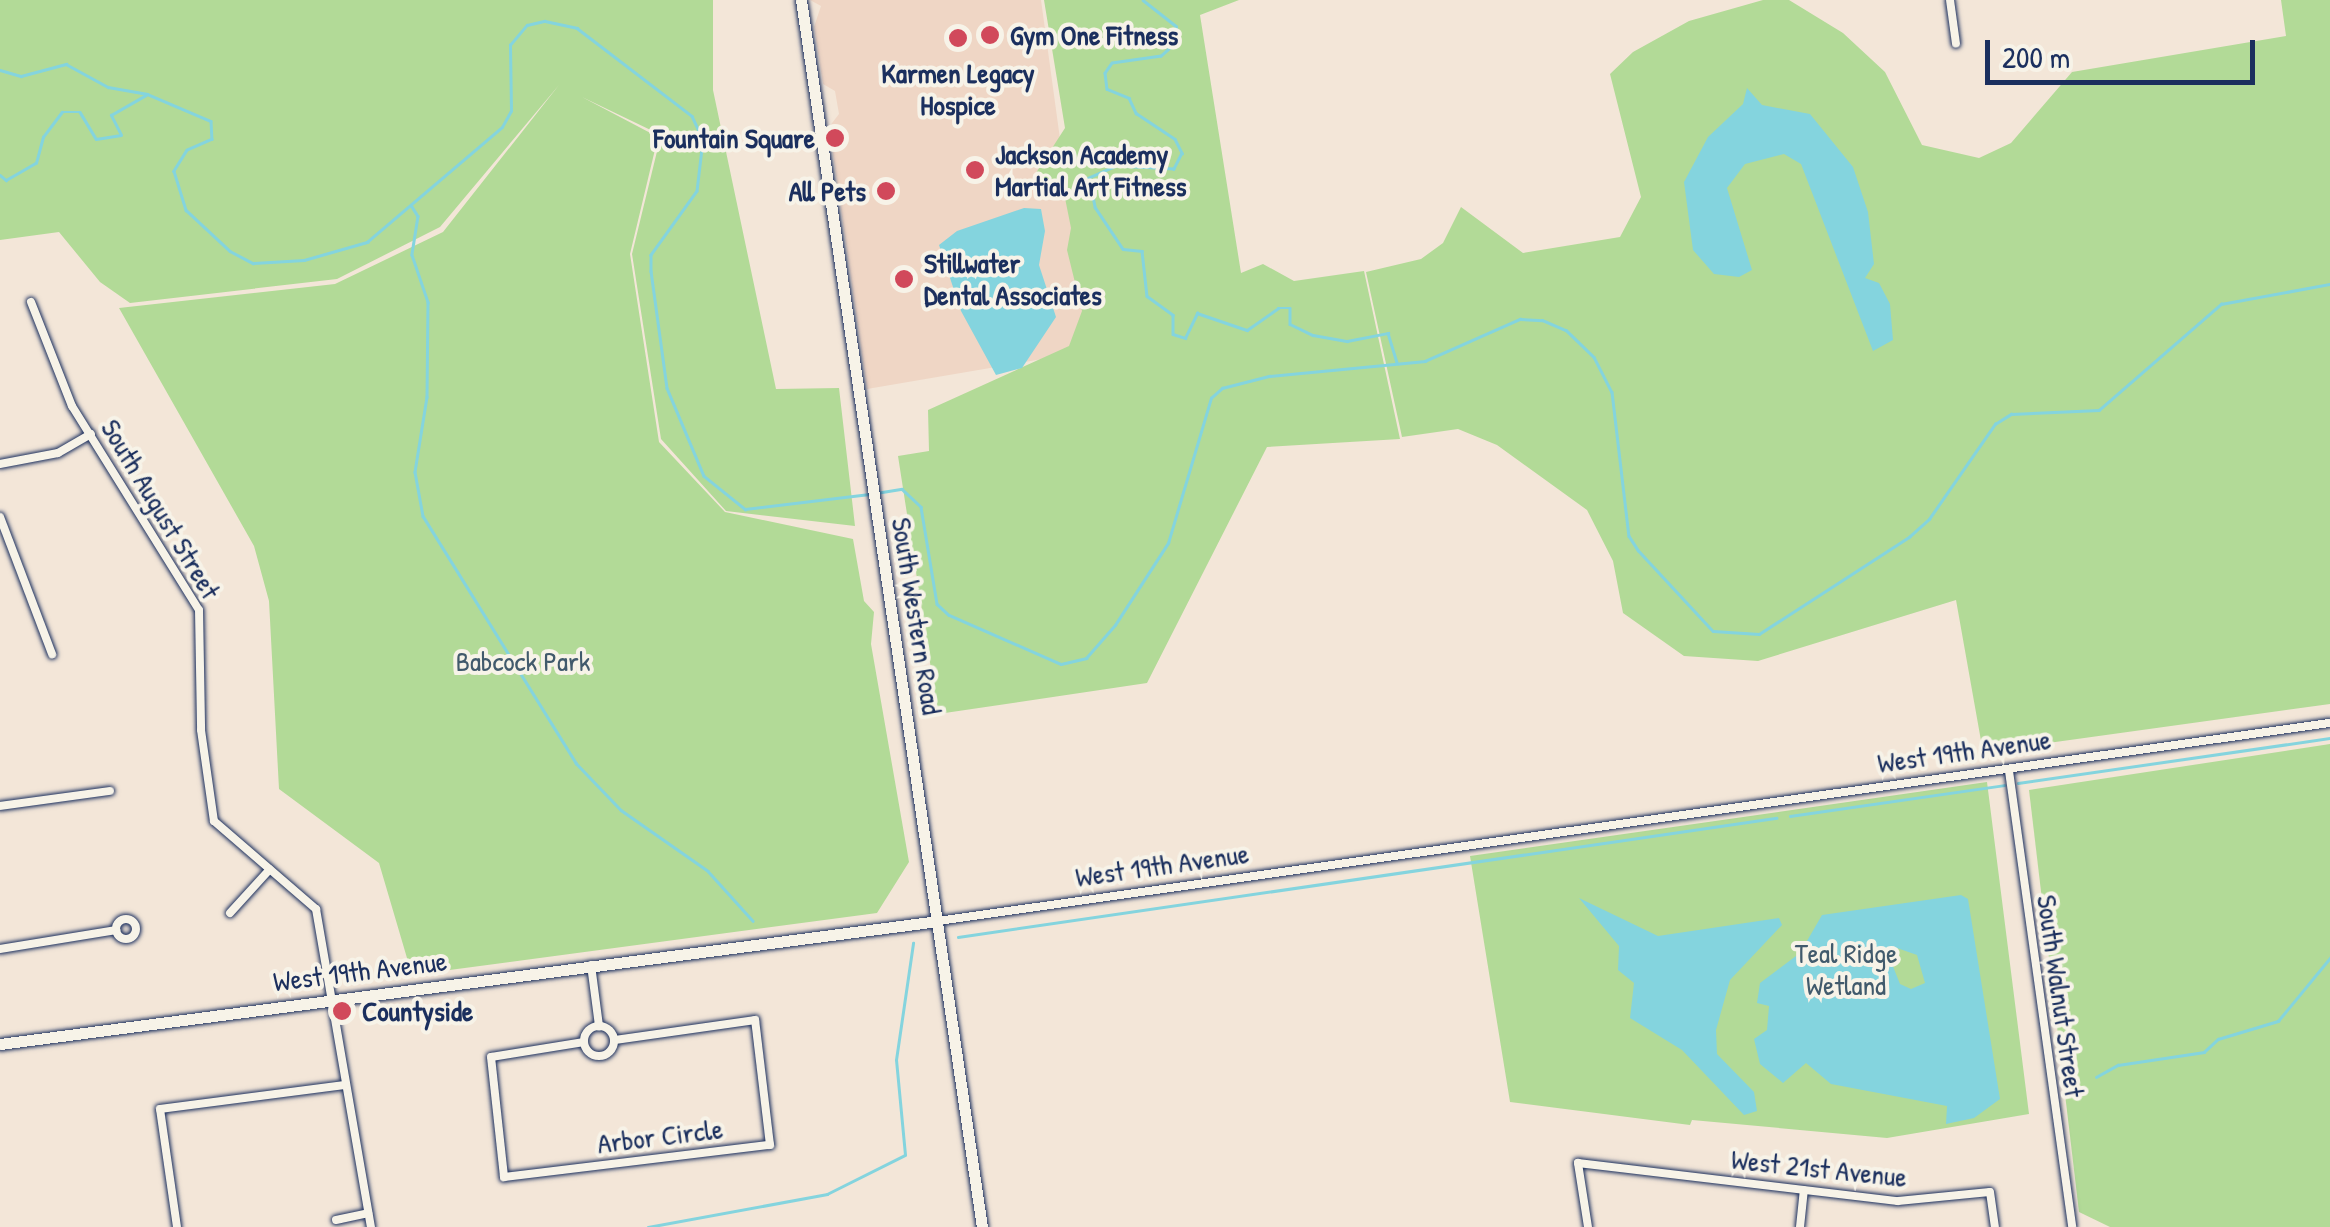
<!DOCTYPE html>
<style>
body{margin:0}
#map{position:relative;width:2330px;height:1227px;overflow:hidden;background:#f3e6d8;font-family:"Patrick Hand",sans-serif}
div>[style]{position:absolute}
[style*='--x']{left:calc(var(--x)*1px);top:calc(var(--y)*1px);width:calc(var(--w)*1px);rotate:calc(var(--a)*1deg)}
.built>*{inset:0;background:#efd6c5}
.green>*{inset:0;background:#b2da97}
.water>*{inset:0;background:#84d4de}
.stream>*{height:2.5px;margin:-1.25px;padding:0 1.25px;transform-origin:1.25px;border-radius:1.25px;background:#84d4de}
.roads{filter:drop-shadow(0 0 2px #1b2f5e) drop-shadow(0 0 2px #1b2f5e)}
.street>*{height:8px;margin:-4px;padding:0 4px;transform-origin:4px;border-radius:4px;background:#f7f3e8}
.street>.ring{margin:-4px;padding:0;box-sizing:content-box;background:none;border:8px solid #f7f3e8;border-radius:50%}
.secondary>*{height:11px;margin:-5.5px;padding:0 5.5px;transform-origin:5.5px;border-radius:5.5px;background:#f7f3e8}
.dots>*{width:28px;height:28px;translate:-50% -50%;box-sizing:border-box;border:5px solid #f7f3e8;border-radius:50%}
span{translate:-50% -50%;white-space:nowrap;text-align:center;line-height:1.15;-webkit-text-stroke:8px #f7f3e8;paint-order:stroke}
.poi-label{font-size:28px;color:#1b2f5e;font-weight:700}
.left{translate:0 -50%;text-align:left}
.right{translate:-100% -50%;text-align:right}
.street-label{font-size:28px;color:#1b2f5e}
.park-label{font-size:28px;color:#415a6c}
.scale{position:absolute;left:1985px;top:40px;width:270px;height:45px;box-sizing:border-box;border:5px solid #1b2f5e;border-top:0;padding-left:12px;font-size:30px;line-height:35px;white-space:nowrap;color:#1b2f5e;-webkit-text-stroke:8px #f7f3e8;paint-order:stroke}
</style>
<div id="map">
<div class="built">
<i style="clip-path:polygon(810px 0,1041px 0,1089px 351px,867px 389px,829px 127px,839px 114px,835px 91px,823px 84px,814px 27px,821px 6px)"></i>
</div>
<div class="green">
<i style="clip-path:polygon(0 0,713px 0,713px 90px,776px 389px,839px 388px,855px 526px,726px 511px,661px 439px,632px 254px,661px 135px,582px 97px,658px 137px,630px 254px,659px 442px,725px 512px,853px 539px,864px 601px,874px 612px,871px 644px,909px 862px,877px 913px,412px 975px,379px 863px,279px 789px,269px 601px,254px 546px,119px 308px,335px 284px,443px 232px,559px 85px,440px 227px,337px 279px,130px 303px,100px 282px,59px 232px,0 240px)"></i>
<i style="clip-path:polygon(1044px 0,1239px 0,1200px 15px,1241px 273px,1263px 264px,1294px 281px,1364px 271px,1400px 439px,1267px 447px,1147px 683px,938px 714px,898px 456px,929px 451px,928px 410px,1069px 346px,1082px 311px,1067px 250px,1071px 228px,1063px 188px,1040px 187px,1034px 176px,1065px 128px)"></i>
<i style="clip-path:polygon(1763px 0,1789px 0,1843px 33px,1885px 72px,1922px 145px,1979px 158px,2011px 143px,2072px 72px,2286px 36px,2281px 0,2330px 0,2330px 704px,1983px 752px,1956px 600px,1758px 661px,1684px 656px,1623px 613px,1613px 561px,1587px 510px,1497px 445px,1458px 429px,1402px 437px,1366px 272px,1421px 259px,1443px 243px,1461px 207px,1523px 253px,1620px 237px,1641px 197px,1610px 74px,1633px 52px,1689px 21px)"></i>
<i style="clip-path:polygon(2330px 744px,2330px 1227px,2110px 1227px,2079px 1212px,2029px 790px)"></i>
<i style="clip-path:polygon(1987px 782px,2029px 1114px,1887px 1138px,1692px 1120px,1690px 1125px,1510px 1102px,1470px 856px)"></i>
</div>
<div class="water">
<i style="clip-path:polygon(1747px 88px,1762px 105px,1810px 114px,1853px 167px,1868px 212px,1874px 264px,1865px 278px,1879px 283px,1890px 304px,1893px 340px,1873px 351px,1801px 164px,1784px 154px,1745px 164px,1727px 188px,1752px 270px,1739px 277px,1714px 274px,1693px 250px,1684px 182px,1708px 137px,1743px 104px)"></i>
<i style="clip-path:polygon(1024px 208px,1041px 209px,1045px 231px,1039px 265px,1056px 317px,1022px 368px,996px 375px,961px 311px,939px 245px,957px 231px)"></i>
<i style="clip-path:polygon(evenodd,1961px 895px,1968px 899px,2000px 1099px,1974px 1118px,1946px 1124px,1947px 1106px,1831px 1084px,1806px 1063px,1783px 1083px,1760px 1064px,1754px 1039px,1767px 1030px,1769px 1006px,1757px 1003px,1760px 983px,1800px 953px,1822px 915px,1961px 895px,1897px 948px,1917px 955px,1925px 983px,1911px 989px,1900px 984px,1892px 964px,1897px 948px)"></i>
<i style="clip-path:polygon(1579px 898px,1658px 936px,1779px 918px,1782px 925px,1730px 980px,1716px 1030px,1717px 1054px,1754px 1092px,1757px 1111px,1744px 1115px,1682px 1050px,1630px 1018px,1634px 983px,1618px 970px,1619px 946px)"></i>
</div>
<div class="stream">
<i style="--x:1143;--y:0;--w:42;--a:38.2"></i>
<i style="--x:1176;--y:26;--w:14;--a:78"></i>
<i style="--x:1179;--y:40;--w:24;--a:138"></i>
<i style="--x:1161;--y:56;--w:49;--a:171.9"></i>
<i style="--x:1112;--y:63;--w:12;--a:125"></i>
<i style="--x:1105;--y:73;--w:16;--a:83"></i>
<i style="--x:1107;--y:89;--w:24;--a:22"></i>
<i style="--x:1129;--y:98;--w:17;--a:65"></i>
<i style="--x:1136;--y:113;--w:47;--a:33.7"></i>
<i style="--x:1175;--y:139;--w:16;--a:63"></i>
<i style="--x:1182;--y:153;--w:18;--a:117"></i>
<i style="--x:1174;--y:169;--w:58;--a:-177"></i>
<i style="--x:1116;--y:166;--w:30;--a:156"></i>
<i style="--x:1089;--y:178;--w:30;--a:78"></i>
<i style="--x:1095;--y:207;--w:50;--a:56.3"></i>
<i style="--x:1123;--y:249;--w:19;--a:6"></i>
<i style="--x:1142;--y:251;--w:45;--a:83.7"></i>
<i style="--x:1147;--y:296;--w:32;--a:36"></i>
<i style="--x:1173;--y:315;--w:19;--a:90"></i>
<i style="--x:1173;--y:334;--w:13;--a:18"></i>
<i style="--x:1185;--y:338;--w:28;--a:-64"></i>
<i style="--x:1197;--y:313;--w:53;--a:18.8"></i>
<i style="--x:1247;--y:330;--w:38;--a:-35"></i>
<i style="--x:1278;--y:308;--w:12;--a:0"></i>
<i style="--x:1290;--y:308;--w:16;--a:90"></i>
<i style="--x:1290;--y:324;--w:25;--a:26"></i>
<i style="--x:1313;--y:335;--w:35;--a:10"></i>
<i style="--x:1347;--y:341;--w:42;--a:-11"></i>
<i style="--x:1388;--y:333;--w:31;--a:73"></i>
<i style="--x:0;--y:70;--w:22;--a:16"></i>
<i style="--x:21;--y:76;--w:47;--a:-14.9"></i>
<i style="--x:66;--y:64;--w:48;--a:28.7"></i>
<i style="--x:108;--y:87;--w:40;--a:10"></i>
<i style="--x:147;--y:94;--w:69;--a:22.9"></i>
<i style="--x:211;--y:121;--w:18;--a:87"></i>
<i style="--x:212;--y:139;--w:27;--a:156"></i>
<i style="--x:187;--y:150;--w:25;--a:122"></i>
<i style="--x:174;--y:171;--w:41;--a:72.9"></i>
<i style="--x:186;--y:210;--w:60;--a:43"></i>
<i style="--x:230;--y:251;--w:26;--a:28"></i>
<i style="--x:253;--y:263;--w:51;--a:-3.4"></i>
<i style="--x:304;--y:260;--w:66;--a:-15.9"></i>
<i style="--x:367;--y:242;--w:177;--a:-40.4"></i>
<i style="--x:502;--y:127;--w:18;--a:-61"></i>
<i style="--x:511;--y:111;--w:66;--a:-90.9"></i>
<i style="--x:510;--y:45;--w:26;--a:-50"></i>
<i style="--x:527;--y:25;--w:18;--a:-13"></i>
<i style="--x:545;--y:21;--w:33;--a:12"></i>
<i style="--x:577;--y:28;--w:145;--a:37.4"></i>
<i style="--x:692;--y:116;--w:26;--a:65"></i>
<i style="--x:703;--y:140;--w:51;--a:96.7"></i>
<i style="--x:697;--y:191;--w:79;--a:125.7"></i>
<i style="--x:651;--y:255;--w:16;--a:90"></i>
<i style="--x:651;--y:271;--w:118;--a:82.2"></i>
<i style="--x:667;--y:388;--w:95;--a:67.2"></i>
<i style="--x:704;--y:476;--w:53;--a:38.8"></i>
<i style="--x:745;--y:509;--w:125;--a:-6.9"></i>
<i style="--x:0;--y:175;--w:8;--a:40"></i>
<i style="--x:6;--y:180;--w:34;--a:-30"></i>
<i style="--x:36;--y:163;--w:27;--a:-75"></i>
<i style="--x:43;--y:137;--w:31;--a:-53"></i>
<i style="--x:62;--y:112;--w:18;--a:0"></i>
<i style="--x:80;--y:112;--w:31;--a:59"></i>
<i style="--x:96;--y:139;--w:25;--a:-9"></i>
<i style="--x:121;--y:135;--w:22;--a:-117"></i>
<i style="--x:111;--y:115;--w:40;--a:-29.7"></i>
<i style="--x:411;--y:205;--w:13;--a:58"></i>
<i style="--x:418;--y:216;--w:39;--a:99"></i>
<i style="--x:412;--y:255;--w:50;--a:71.2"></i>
<i style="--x:428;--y:302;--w:95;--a:90.6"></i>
<i style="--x:427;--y:397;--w:76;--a:99.1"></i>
<i style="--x:415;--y:472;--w:45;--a:79.7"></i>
<i style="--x:423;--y:516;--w:291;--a:58.2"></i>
<i style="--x:576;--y:763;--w:65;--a:46.2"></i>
<i style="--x:621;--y:810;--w:106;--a:35"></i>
<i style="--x:708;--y:871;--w:67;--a:48"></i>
<i style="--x:876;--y:493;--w:26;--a:-9"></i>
<i style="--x:902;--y:489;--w:26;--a:43"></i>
<i style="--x:921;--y:507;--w:98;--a:80.6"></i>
<i style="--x:937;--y:604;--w:16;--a:43"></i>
<i style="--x:949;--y:615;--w:122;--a:23.6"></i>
<i style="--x:1061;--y:664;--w:26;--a:-13"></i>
<i style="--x:1086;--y:658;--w:44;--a:-48.7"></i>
<i style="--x:1115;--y:625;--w:98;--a:-57.1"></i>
<i style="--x:1168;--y:543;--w:151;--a:-73.5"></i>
<i style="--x:1211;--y:398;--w:15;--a:-42"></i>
<i style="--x:1222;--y:388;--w:49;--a:-14.3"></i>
<i style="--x:1269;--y:376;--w:157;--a:-5.5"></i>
<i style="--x:1425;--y:361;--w:104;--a:-23.9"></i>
<i style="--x:1520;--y:319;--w:22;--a:3"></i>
<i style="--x:1542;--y:320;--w:26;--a:23"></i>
<i style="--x:1566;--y:330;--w:39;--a:44"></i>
<i style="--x:1594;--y:357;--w:39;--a:63"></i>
<i style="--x:1612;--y:392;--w:145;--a:83.3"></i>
<i style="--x:1629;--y:536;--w:17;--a:57"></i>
<i style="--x:1638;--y:550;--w:110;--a:47.2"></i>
<i style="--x:1713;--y:631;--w:46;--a:3.7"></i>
<i style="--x:1759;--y:634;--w:179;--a:-32.9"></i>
<i style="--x:1909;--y:537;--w:27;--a:-42"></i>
<i style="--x:1929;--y:519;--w:116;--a:-55.2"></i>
<i style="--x:1995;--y:424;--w:19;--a:-32"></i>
<i style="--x:2011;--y:414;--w:88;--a:-2.6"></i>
<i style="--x:2099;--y:410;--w:162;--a:-41"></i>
<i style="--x:2221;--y:304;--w:111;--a:-10.4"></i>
<i style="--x:2018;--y:783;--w:315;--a:-8.2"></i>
<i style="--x:1790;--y:816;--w:216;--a:-8.2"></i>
<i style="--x:958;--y:937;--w:827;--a:-8.28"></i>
<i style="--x:2096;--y:1077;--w:25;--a:-29"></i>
<i style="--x:2118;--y:1065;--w:87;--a:-8.6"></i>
<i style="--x:2204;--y:1052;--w:19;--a:-43"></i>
<i style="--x:2218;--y:1039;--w:63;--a:-16.7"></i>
<i style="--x:2278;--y:1021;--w:82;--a:-50.5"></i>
<i style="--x:648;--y:1227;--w:182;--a:-10.4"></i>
<i style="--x:827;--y:1194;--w:87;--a:-26.6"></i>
<i style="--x:905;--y:1155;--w:95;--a:-95.4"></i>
<i style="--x:896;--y:1060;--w:118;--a:-81.7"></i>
</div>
<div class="roads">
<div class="street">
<i style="--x:1950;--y:0;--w:44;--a:82.2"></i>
<i style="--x:31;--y:302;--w:112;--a:68.5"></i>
<i style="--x:72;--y:406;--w:240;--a:58.1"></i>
<i style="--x:199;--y:610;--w:120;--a:89"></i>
<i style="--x:201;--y:730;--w:92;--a:81.9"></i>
<i style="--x:214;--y:821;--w:135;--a:40.8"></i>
<i style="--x:316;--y:909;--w:323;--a:80.2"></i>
<i style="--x:0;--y:464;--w:59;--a:-10.7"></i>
<i style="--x:58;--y:453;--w:38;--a:-30"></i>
<i style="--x:0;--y:517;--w:147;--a:69.2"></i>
<i style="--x:2009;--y:771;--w:460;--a:82.1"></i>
<i style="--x:0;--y:806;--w:111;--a:-7.8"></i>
<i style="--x:230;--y:913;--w:59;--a:-47.7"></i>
<i class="ring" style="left:116px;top:919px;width:12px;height:12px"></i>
<i style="--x:938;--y:921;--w:1406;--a:-8.1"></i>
<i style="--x:0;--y:949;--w:118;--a:-9.3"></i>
<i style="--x:591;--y:965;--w:62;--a:82.5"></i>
<i class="ring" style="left:584px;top:1026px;width:22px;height:22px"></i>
<i style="--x:584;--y:1042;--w:94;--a:170.8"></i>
<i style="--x:491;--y:1057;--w:121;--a:83.8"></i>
<i style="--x:504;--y:1177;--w:268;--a:-6.9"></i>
<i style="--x:770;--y:1145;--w:126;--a:-96.8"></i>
<i style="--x:755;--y:1020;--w:141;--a:171.9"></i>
<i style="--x:336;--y:1220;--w:33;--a:-12"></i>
<i style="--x:177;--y:1227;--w:119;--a:-98.2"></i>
<i style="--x:160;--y:1109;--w:186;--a:-7.4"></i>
<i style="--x:1588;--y:1227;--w:65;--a:-98.9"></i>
<i style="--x:1578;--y:1163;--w:322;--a:6.8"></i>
<i style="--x:1898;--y:1201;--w:92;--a:-5.6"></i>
<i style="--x:1990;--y:1192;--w:35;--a:82"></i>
<i style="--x:1800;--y:1227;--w:37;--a:-84"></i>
</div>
<div class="secondary">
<i style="--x:801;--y:0;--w:1240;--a:81.61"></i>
<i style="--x:0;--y:1044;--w:946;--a:-7.47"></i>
</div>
</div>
<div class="dots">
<i style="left:990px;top:35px;background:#d1495b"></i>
<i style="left:958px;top:38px;background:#d1495b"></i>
<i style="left:835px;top:138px;background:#d1495b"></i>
<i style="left:975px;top:170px;background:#d1495b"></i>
<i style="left:886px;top:191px;background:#d1495b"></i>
<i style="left:904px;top:279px;background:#d1495b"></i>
<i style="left:342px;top:1011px;background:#d1495b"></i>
</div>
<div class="poi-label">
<span class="left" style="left:1010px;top:35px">Gym One Fitness</span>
<span style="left:958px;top:89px">Karmen Legacy<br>Hospice</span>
<span class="right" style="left:815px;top:138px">Fountain Square</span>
<span class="left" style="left:995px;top:170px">Jackson Academy<br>Martial Art Fitness</span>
<span class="right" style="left:866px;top:191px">All Pets</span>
<span class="left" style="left:924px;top:279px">Stillwater<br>Dental Associates</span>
<span class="left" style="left:362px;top:1011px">Countyside</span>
</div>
<div class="street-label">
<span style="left:161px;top:509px;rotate:59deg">South August Street</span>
<span style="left:917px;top:616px;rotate:81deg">South Western Road</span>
<span style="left:1964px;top:751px;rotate:-8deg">West 19th Avenue</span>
<span style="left:1162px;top:865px;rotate:-8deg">West 19th Avenue</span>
<span style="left:360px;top:971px;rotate:-7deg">West 19th Avenue</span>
<span style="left:2061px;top:996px;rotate:82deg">South Walnut Street</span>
<span style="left:660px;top:1136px;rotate:-7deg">Arbor Circle</span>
<span style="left:1819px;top:1168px;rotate:6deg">West 21st Avenue</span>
</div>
<div class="park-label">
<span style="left:523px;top:661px">Babcock Park</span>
<span style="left:1846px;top:969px">Teal Ridge<br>Wetland</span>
</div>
<div class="scale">200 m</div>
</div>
